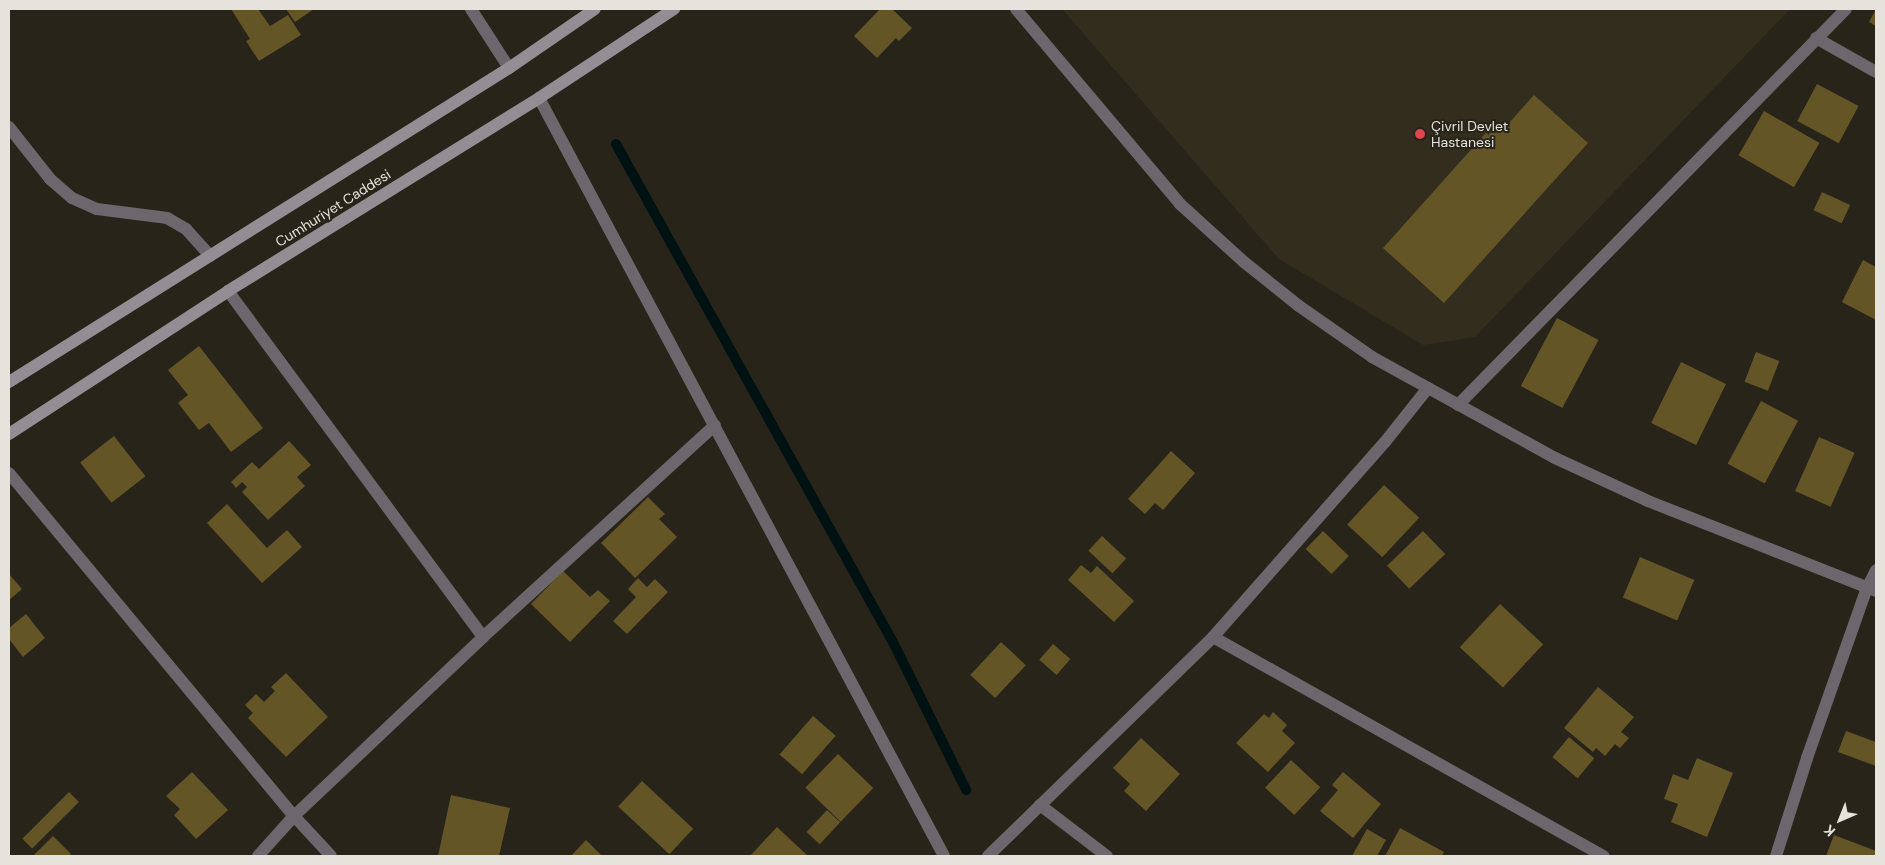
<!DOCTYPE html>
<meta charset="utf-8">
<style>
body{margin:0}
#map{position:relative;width:1885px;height:865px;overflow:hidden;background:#28241a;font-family:"DM Sans",sans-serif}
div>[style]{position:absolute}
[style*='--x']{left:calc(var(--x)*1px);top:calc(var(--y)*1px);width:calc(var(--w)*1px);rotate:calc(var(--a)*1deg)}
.built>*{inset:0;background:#332d1d}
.stream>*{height:10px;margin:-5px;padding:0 5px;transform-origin:5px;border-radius:5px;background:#001112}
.building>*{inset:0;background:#645526;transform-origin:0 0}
.service>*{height:12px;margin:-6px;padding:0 6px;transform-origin:6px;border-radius:6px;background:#6b676c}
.minor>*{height:12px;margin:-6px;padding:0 6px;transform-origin:6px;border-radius:6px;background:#6b676c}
.tertiary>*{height:12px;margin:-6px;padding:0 6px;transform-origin:6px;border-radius:6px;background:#6b676c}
.secondary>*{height:12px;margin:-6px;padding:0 6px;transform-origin:6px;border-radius:6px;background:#938d94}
.dots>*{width:14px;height:14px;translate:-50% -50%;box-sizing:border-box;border:2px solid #28241a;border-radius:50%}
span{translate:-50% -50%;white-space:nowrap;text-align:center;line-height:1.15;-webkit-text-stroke:4px #28241a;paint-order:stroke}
.poi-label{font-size:14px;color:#e5e3dc}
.left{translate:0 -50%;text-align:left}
.street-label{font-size:14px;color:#e5e3dc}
.frame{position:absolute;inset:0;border:10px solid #e5e3dc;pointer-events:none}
.north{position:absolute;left:1815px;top:795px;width:50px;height:50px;-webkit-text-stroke:4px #28241a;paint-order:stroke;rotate:224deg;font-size:14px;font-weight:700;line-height:20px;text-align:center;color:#e5e3dc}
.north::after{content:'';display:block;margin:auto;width:18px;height:22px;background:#e5e3dc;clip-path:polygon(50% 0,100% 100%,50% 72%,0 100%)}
</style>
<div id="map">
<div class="built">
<i style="clip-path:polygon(1062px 9px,1790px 9px,1475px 337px,1423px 345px,1279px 259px)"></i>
</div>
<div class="stream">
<i style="--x:616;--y:144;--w:572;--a:60.93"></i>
<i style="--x:894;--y:644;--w:163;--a:63.7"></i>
</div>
<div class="building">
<i style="clip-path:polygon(231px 9px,258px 9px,270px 26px,288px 15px,301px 35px,259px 61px,246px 41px,250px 39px)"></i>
<i style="clip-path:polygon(286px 9px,314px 9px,295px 22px)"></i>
<i style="clip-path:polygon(880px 9px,892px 9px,912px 28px,899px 41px,896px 38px,877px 58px,854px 36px)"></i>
<i style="clip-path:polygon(1876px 9px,1876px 26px,1869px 22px)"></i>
<i style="left:1817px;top:84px;width:47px;height:42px;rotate:28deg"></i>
<i style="clip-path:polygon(1534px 95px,1588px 143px,1444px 303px,1383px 248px,1493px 125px,1501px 132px)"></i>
<i style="left:1764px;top:111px;width:64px;height:51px;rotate:30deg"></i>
<i style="left:1822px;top:192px;width:31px;height:20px;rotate:25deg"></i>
<i style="clip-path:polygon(1863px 260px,1876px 267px,1876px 320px,1842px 302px)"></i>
<i style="left:1557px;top:318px;width:47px;height:77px;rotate:28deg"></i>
<i style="clip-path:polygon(199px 346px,263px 428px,231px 452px,209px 423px,199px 430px,178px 403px,188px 395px,168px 370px)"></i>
<i style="left:1756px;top:352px;width:25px;height:32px;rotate:21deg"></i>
<i style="left:1681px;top:362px;width:50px;height:68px;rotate:26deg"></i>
<i style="left:1761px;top:401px;width:42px;height:71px;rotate:28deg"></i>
<i style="left:114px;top:436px;width:51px;height:43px;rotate:52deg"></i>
<i style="left:1819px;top:437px;width:39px;height:59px;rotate:24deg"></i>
<i style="clip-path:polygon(289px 441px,311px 465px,297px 477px,305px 486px,268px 520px,242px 492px,247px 487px,242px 482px,236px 488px,231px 482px,252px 462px,259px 469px)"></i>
<i style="clip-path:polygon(1171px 451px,1195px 473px,1163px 510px,1155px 503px,1145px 514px,1128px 499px)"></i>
<i style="left:1384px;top:485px;width:48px;height:54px;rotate:43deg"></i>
<i style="clip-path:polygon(648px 497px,665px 514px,659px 519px,677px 537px,635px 578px,601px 543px)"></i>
<i style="clip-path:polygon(227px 504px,267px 548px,287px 530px,302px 547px,262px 583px,207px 523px)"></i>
<i style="left:1323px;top:531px;width:36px;height:25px;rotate:44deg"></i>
<i style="left:1423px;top:531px;width:32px;height:50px;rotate:46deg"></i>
<i style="left:1102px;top:536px;width:33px;height:20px;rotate:43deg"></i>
<i style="left:1640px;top:557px;width:59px;height:44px;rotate:23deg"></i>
<i style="clip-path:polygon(1081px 565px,1091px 573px,1097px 566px,1134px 601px,1114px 622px,1068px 580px)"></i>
<i style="clip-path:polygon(563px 571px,590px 597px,598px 590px,610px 601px,570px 642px,531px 604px)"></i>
<i style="clip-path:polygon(9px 574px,22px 589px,9px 600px)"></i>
<i style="clip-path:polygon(638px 578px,647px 587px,655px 579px,668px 592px,627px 634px,613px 621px,636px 597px,628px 589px)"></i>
<i style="left:1500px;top:604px;width:59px;height:59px;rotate:43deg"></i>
<i style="clip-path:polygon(26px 614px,45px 638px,23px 657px,9px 639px,9px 628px)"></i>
<i style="left:1001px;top:642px;width:34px;height:45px;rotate:43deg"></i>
<i style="left:1053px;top:644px;width:23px;height:21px;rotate:41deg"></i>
<i style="clip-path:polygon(286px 673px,328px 717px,286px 757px,248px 718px,253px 713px,245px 705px,256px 694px,264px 702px,275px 691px,271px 687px)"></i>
<i style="clip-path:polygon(1598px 687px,1634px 717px,1621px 732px,1629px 738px,1620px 748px,1615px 744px,1605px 756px,1596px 748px,1593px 752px,1564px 728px)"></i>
<i style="clip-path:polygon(1273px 712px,1287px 725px,1282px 731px,1295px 743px,1268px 772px,1236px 743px,1264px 714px,1269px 718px)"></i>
<i style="left:813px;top:716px;width:30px;height:51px;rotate:41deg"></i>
<i style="clip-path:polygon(1846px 731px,1876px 742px,1876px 766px,1838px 752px)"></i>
<i style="left:1569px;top:737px;width:33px;height:26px;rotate:40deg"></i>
<i style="clip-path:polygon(1141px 738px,1180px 774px,1146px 811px,1124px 791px,1130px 784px,1113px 768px)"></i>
<i style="left:838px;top:754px;width:49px;height:47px;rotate:44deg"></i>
<i style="clip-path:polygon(1697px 758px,1733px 773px,1707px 837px,1671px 822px,1678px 804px,1664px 799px,1673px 774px,1688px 780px)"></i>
<i style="left:1291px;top:760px;width:40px;height:38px;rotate:43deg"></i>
<i style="clip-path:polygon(192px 772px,228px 810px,196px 839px,174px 815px,180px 809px,166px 796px)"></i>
<i style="clip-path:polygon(1343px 772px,1381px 804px,1353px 838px,1320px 811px,1338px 790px,1332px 785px)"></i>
<i style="left:642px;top:781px;width:70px;height:35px;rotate:43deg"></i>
<i style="left:69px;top:792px;width:14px;height:66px;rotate:45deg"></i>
<i style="clip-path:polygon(451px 795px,510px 808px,499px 856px,438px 856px)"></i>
<i style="left:827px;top:810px;width:18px;height:30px;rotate:43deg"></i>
<i style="clip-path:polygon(777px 827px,808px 856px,750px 856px)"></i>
<i style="clip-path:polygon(1400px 828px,1444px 852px,1442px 856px,1385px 856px)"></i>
<i style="clip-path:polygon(1367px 829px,1386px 840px,1377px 856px,1352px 856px)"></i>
<i style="clip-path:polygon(1834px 835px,1876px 851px,1876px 856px,1826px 856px)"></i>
<i style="clip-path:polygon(53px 836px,71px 854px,69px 856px,33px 856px)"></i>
<i style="clip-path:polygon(586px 840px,602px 856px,571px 856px)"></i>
</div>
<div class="service">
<i style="--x:9;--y:127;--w:66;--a:51.7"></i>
<i style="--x:50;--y:179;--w:29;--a:41"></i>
<i style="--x:72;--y:198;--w:27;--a:24"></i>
<i style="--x:97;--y:209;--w:71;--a:7.3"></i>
<i style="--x:167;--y:218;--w:22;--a:30"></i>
<i style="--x:186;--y:229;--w:36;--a:48"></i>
</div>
<div class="minor">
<i style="--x:471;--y:9;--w:70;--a:57.2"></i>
<i style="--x:1816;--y:38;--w:69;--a:29.5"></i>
<i style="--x:539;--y:98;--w:859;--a:61.88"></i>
<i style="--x:228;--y:291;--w:430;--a:53.6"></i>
<i style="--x:1458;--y:405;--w:554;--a:-45.58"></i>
<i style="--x:9;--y:473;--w:446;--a:50.3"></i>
<i style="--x:294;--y:816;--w:54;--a:47.2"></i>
<i style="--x:1213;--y:637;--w:448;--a:29.3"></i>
<i style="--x:1040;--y:805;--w:84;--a:37.3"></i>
<i style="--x:258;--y:856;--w:54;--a:-48"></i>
<i style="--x:294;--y:816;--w:260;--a:-43.4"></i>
<i style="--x:483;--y:637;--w:314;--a:-42.4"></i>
<i style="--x:988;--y:856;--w:314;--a:-44.2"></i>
<i style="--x:1213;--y:637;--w:260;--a:-48.6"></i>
<i style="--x:1385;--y:442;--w:69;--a:-51.5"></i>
<i style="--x:1776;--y:856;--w:103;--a:-72.4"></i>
<i style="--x:1807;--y:758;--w:180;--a:-70.6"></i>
<i style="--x:1867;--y:588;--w:20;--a:-63"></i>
</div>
<div class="tertiary">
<i style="--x:1016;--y:9;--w:255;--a:49.9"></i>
<i style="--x:1180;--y:204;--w:86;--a:42.2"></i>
<i style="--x:1244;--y:262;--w:70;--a:38.7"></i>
<i style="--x:1299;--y:306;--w:89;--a:34.9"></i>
<i style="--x:1372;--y:357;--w:209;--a:28.9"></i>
<i style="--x:1555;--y:458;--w:102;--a:24.8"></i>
<i style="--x:1648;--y:501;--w:245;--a:21.5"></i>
</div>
<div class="secondary">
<i style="--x:9;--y:382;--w:590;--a:-32.13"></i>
<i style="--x:509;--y:68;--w:104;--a:-34.5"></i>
<i style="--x:9;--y:434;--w:262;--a:-33.1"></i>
<i style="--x:228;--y:291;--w:366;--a:-31.8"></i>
<i style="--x:539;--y:98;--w:162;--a:-33.4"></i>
</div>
<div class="dots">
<i style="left:1420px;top:134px;background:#e0444e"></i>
</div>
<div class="poi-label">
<span class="left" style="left:1431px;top:134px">Çivril Devlet<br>Hastanesi</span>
</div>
<div class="street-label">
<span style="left:333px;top:208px;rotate:-32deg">Cumhuriyet Caddesi</span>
</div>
<div class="frame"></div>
<div class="north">K</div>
</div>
